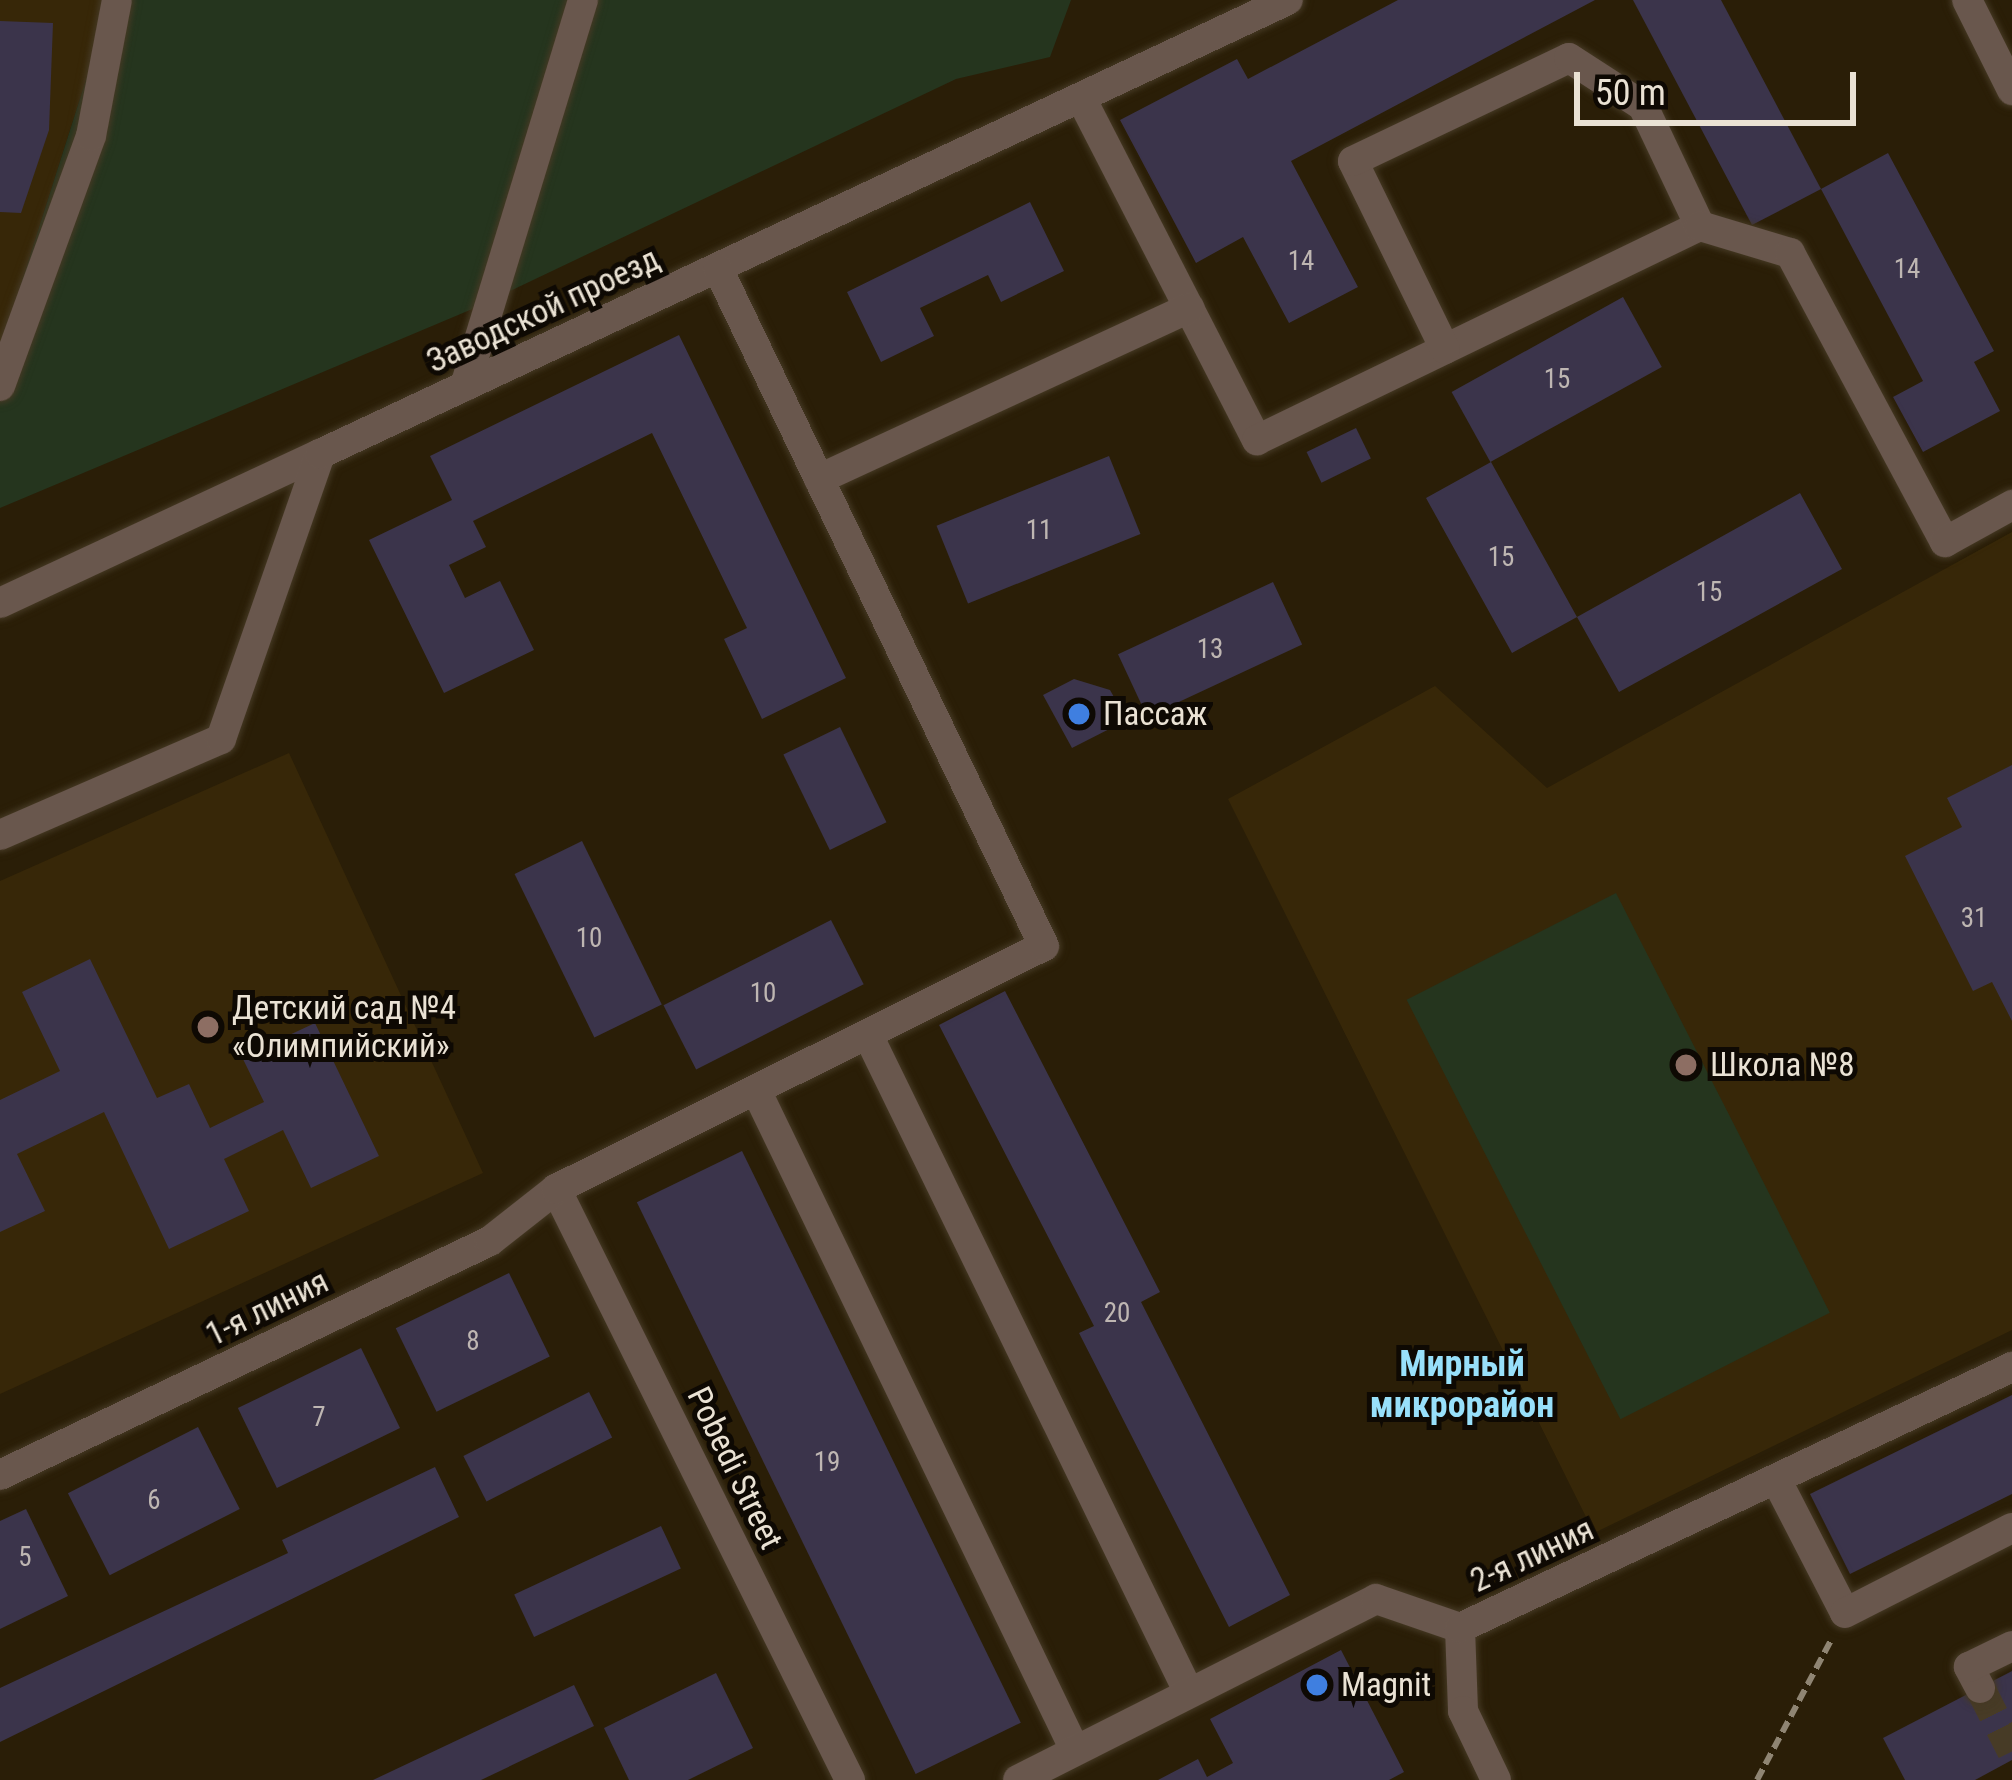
<!DOCTYPE html>
<meta charset="utf-8">
<style>
body{margin:0}
#map{position:relative;width:2012px;height:1780px;overflow:hidden;background:#2a1e07;font-family:"Roboto Condensed",sans-serif}
div>[style]{position:absolute}
[style*='--x']{left:calc(var(--x)*1px);top:calc(var(--y)*1px);width:calc(var(--w)*1px);rotate:calc(var(--a)*1deg)}
.built>*{inset:0;background:#372708}
.green>*{inset:0;background:#25351e;transform-origin:0 0}
.building>*{inset:0;background:#3b344b;transform-origin:0 0}
.minor-tunnel>*{height:30px;margin-top:-15px;transform-origin:0;background:repeating-linear-gradient(90deg,#473b26 0 30px,transparent 0 45px)}
.path>*{height:6px;margin-top:-3px;transform-origin:0;background:repeating-linear-gradient(90deg,#8f8573 0 12px,transparent 0 18px)}
.roads{filter:drop-shadow(0 0 3px #453924) drop-shadow(0 0 3px #453924)}
.minor>*{height:30px;margin:-15px;padding:0 15px;transform-origin:15px;border-radius:15px;background:#69574d}
.dots>*{width:33px;height:33px;translate:-50% -50%;box-sizing:border-box;border:6px solid #0e0903;border-radius:50%}
span{translate:-50% -50%;white-space:nowrap;text-align:center;line-height:1.15;-webkit-text-stroke:10px #0e0903;paint-order:stroke}
.number-label{font-size:27px;color:#beb6b2}
.number-label span{-webkit-text-stroke-width:0}
.street-label{font-size:33px;color:#eae2d4}
.poi-label{font-size:33px;color:#eae2d4}
.left{translate:0 -50%;text-align:left}
.neighbourhood-label{font-size:36px;color:#98e0fa;font-weight:700}
.scale{position:absolute;left:1574px;top:72px;width:282px;height:54px;box-sizing:border-box;border:6px solid #eae2d4;border-top:0;padding-left:15px;font-size:36px;line-height:42px;white-space:nowrap;color:#eae2d4;-webkit-text-stroke:9px #0e0903;paint-order:stroke}
</style>
<div id="map">
<div class="built">
<i style="clip-path:polygon(0 0,102px 0,99px 39px,0 350px)"></i>
<i style="clip-path:polygon(2012px 532px,2012px 1330px,1594px 1533px,1228px 799px,1435px 686px,1547px 788px)"></i>
<i style="clip-path:polygon(289px 753px,483px 1173px,0 1394px,0 881px)"></i>
</div>
<div class="green">
<i style="clip-path:polygon(102px 0,1071px 0,1050px 57px,956px 79px,470px 310px,0 508px,0 350px,99px 39px)"></i>
<i style="left:1616px;top:893px;width:471px;height:235px;rotate:63deg"></i>
</div>
<div class="building">
<i style="clip-path:polygon(1398px 0,1595px 0,1291px 161px,1358px 287px,1289px 323px,1243px 237px,1196px 263px,1120px 120px,1237px 59px,1248px 79px)"></i>
<i style="clip-path:polygon(1633px 0,1721px 0,1821px 189px,1752px 225px)"></i>
<i style="clip-path:polygon(0 21px,53px 23px,49px 130px,21px 213px,0 212px)"></i>
<i style="clip-path:polygon(1888px 153px,1994px 351px,1974px 362px,2000px 411px,1923px 452px,1893px 397px,1923px 381px,1821px 189px)"></i>
<i style="clip-path:polygon(1030px 202px,1064px 271px,1001px 302px,988px 275px,920px 308px,934px 336px,881px 362px,847px 292px)"></i>
<i style="left:1623px;top:297px;width:80px;height:196px;rotate:61deg"></i>
<i style="clip-path:polygon(679px 335px,846px 678px,762px 719px,724px 639px,747px 628px,652px 433px,473px 521px,486px 547px,449px 565px,465px 598px,500px 581px,534px 650px,444px 693px,369px 540px,452px 500px,430px 456px)"></i>
<i style="left:1356px;top:428px;width:34px;height:55px;rotate:64deg"></i>
<i style="left:1109px;top:456px;width:84px;height:186px;rotate:68deg"></i>
<i style="clip-path:polygon(1491px 462px,1577px 617px,1800px 493px,1842px 569px,1619px 692px,1577px 617px,1512px 653px,1426px 498px)"></i>
<i style="left:1273px;top:582px;width:69px;height:171px;rotate:65deg"></i>
<i style="clip-path:polygon(1074px 679px,1110px 690px,1127px 720px,1072px 748px,1043px 695px)"></i>
<i style="left:840px;top:727px;width:106px;height:63px;rotate:64deg"></i>
<i style="clip-path:polygon(2012px 765px,2012px 1021px,1992px 982px,1973px 991px,1905px 856px,1962px 827px,1947px 798px)"></i>
<i style="left:582px;top:841px;width:182px;height:75px;rotate:64deg"></i>
<i style="left:831px;top:920px;width:72px;height:188px;rotate:63deg"></i>
<i style="clip-path:polygon(90px 959px,157px 1098px,189px 1084px,210px 1128px,264px 1102px,242px 1057px,315px 1023px,379px 1156px,311px 1188px,283px 1130px,224px 1159px,249px 1211px,169px 1249px,104px 1112px,17px 1154px,45px 1211px,0 1232px,0 1100px,60px 1071px,22px 992px)"></i>
<i style="clip-path:polygon(1005px 991px,1160px 1292px,1141px 1302px,1290px 1595px,1229px 1627px,1079px 1333px,1094px 1326px,939px 1025px)"></i>
<i style="left:742px;top:1151px;width:636px;height:117px;rotate:64deg"></i>
<i style="left:509px;top:1273px;width:93px;height:126px;rotate:64deg"></i>
<i style="left:361px;top:1348px;width:89px;height:137px;rotate:64deg"></i>
<i style="left:589px;top:1392px;width:51px;height:141px;rotate:63deg"></i>
<i style="clip-path:polygon(2012px 1395px,2012px 1494px,1850px 1574px,1810px 1494px)"></i>
<i style="left:198px;top:1427px;width:92px;height:146px;rotate:63deg"></i>
<i style="clip-path:polygon(435px 1467px,459px 1517px,0 1742px,0 1688px,288px 1553px,282px 1540px)"></i>
<i style="clip-path:polygon(26px 1509px,68px 1596px,0 1629px,0 1521px)"></i>
<i style="left:661px;top:1526px;width:47px;height:162px;rotate:65deg"></i>
<i style="clip-path:polygon(1341px 1650px,1404px 1772px,1389px 1780px,1158px 1780px,1198px 1759px,1207px 1777px,1233px 1763px,1210px 1719px)"></i>
<i style="clip-path:polygon(2012px 1671px,2012px 1760px,1975px 1780px,1905px 1780px,1883px 1738px)"></i>
<i style="clip-path:polygon(716px 1673px,753px 1748px,688px 1780px,629px 1780px,604px 1728px)"></i>
<i style="clip-path:polygon(574px 1685px,594px 1726px,481px 1780px,373px 1780px)"></i>
</div>
<div class="minor-tunnel">
<i style="--x:1980;--y:1688;--w:71;--a:63.1"></i>
</div>
<div class="path">
<i style="--x:1757;--y:1780;--w:158;--a:-62.1"></i>
</div>
<div class="roads">
<div class="minor">
<i style="--x:1967;--y:0;--w:101;--a:63.4"></i>
<i style="--x:1081;--y:98;--w:385;--a:62.8"></i>
<i style="--x:1257;--y:440;--w:492;--a:-25.8"></i>
<i style="--x:1445;--y:349;--w:209;--a:-116.1"></i>
<i style="--x:1353;--y:161;--w:239;--a:-25.5"></i>
<i style="--x:1569;--y:58;--w:88;--a:33"></i>
<i style="--x:1643;--y:106;--w:133;--a:64.6"></i>
<i style="--x:1700;--y:226;--w:94;--a:16.7"></i>
<i style="--x:1790;--y:253;--w:328;--a:61.8"></i>
<i style="--x:1945;--y:542;--w:77;--a:-28.9"></i>
<i style="--x:0;--y:386;--w:266;--a:-70"></i>
<i style="--x:91;--y:136;--w:138;--a:-79.2"></i>
<i style="--x:465;--y:386;--w:404;--a:-73"></i>
<i style="--x:819;--y:479;--w:408;--a:-24.8"></i>
<i style="--x:0;--y:603;--w:353;--a:-25"></i>
<i style="--x:0;--y:835;--w:241;--a:-23.5"></i>
<i style="--x:221;--y:739;--w:302;--a:-70.8"></i>
<i style="--x:320;--y:454;--w:1069;--a:-25.13"></i>
<i style="--x:868;--y:1035;--w:732;--a:63.99"></i>
<i style="--x:757;--y:1092;--w:731;--a:64.21"></i>
<i style="--x:556;--y:1189;--w:660;--a:63.55"></i>
<i style="--x:0;--y:1475;--w:543;--a:-25.53"></i>
<i style="--x:490;--y:1241;--w:84;--a:-38.2"></i>
<i style="--x:556;--y:1189;--w:545;--a:-26.47"></i>
<i style="--x:1044;--y:946;--w:751;--a:-115.71"></i>
<i style="--x:1777;--y:1481;--w:148;--a:62.7"></i>
<i style="--x:1845;--y:1613;--w:187;--a:-27"></i>
<i style="--x:1460;--y:1628;--w:83;--a:87.9"></i>
<i style="--x:1463;--y:1711;--w:76;--a:64.4"></i>
<i style="--x:1980;--y:1688;--w:24;--a:-118"></i>
<i style="--x:1969;--y:1667;--w:48;--a:-26"></i>
<i style="--x:1018;--y:1780;--w:401;--a:-26.8"></i>
<i style="--x:1376;--y:1599;--w:89;--a:19"></i>
<i style="--x:1460;--y:1628;--w:611;--a:-25.31"></i>
</div>
</div>
<div class="dots">
<i style="left:1079px;top:714px;background:#3f7fe0"></i>
<i style="left:208px;top:1027px;background:#8d6e63"></i>
<i style="left:1686px;top:1065px;background:#8d6e63"></i>
<i style="left:1317px;top:1685px;background:#3f7fe0"></i>
</div>
<div class="number-label">
<span style="left:1301px;top:262px">14</span>
<span style="left:1907px;top:270px">14</span>
<span style="left:1557px;top:380px">15</span>
<span style="left:1039px;top:531px">11</span>
<span style="left:1501px;top:558px">15</span>
<span style="left:1709px;top:593px">15</span>
<span style="left:1210px;top:650px">13</span>
<span style="left:1974px;top:919px">31</span>
<span style="left:589px;top:939px">10</span>
<span style="left:763px;top:994px">10</span>
<span style="left:1117px;top:1314px">20</span>
<span style="left:473px;top:1342px">8</span>
<span style="left:319px;top:1418px">7</span>
<span style="left:827px;top:1463px">19</span>
<span style="left:154px;top:1501px">6</span>
<span style="left:25px;top:1558px">5</span>
</div>
<div class="street-label">
<span style="left:543px;top:310px;rotate:-25deg">Заводской проезд</span>
<span style="left:267px;top:1308px;rotate:-26deg">1-я линия</span>
<span style="left:735px;top:1468px;rotate:64deg">Pobedi Street</span>
<span style="left:1532px;top:1555px;rotate:-25deg">2-я линия</span>
</div>
<div class="poi-label">
<span class="left" style="left:1103px;top:714px">Пассаж</span>
<span class="left" style="left:232px;top:1027px">Детский сад №4<br>«Олимпийский»</span>
<span class="left" style="left:1710px;top:1065px">Школа №8</span>
<span class="left" style="left:1341px;top:1685px">Magnit</span>
</div>
<div class="neighbourhood-label">
<span style="left:1462px;top:1385px">Мирный<br>микрорайон</span>
</div>
<div class="scale">50 m</div>
</div>
